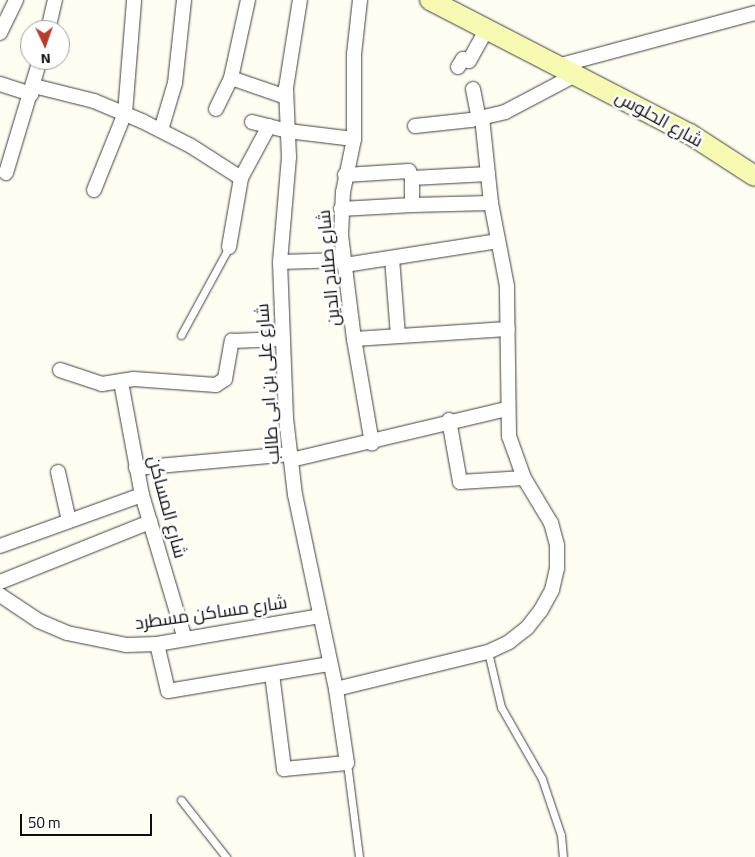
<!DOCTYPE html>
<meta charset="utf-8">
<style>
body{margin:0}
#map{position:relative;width:755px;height:857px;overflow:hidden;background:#fefdf1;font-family:Georgia,Cairo,serif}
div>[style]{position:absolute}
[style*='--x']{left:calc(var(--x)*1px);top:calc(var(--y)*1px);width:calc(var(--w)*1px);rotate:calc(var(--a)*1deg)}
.roads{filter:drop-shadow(0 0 1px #414141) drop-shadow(0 0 1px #414141)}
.lane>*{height:7px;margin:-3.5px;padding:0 3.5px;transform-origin:3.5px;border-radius:3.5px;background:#fff}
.street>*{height:14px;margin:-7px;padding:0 7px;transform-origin:7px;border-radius:7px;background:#fff}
.secondary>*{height:20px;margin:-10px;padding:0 10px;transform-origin:10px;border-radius:10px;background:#f6f9b1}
span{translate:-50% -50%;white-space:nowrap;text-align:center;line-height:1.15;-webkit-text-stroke:5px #fff;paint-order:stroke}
.street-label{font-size:18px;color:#0e0e0e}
.north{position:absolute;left:20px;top:20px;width:50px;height:50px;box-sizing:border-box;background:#fff;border:1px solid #9f9f9f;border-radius:50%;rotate:177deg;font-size:14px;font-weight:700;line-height:20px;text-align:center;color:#0e0e0e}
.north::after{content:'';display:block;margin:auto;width:18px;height:22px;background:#b53e30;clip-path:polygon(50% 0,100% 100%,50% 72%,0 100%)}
.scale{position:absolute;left:20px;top:814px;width:132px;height:22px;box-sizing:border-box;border:2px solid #0e0e0e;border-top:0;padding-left:6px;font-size:15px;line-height:18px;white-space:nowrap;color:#0e0e0e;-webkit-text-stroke:4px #fff;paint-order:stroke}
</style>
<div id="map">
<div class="roads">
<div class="lane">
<i style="--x:181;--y:335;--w:100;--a:-61.4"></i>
<i style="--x:488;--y:652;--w:57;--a:76.7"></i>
<i style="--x:501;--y:707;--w:83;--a:60.3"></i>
<i style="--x:542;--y:779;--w:59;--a:71.3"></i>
<i style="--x:561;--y:835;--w:22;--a:85"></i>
<i style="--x:347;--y:763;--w:95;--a:82.7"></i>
<i style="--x:181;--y:800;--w:73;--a:51.7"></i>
</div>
<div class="street">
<i style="--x:360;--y:0;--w:54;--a:96.3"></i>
<i style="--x:354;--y:54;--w:85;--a:90"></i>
<i style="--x:354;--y:139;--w:54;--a:101.7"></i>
<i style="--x:343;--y:192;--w:43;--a:92.7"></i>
<i style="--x:341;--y:235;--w:105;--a:82.9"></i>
<i style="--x:354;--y:339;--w:106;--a:80.2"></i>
<i style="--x:48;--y:30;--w:31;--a:-77"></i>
<i style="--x:0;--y:33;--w:37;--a:-64"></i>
<i style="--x:561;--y:65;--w:201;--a:-15"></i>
<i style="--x:458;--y:67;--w:9;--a:-58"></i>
<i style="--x:463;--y:59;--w:6;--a:18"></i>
<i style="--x:469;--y:61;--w:38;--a:-61"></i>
<i style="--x:231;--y:78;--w:58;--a:19.1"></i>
<i style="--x:0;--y:84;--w:33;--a:18"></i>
<i style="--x:34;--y:86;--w:62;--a:14"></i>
<i style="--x:94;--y:101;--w:52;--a:22.6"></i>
<i style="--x:142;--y:121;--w:55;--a:27"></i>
<i style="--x:191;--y:146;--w:59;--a:32.6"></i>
<i style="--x:473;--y:89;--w:31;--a:79"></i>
<i style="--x:216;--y:109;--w:34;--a:-64"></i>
<i style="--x:231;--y:78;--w:80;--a:-77.7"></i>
<i style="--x:252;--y:122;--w:37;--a:14"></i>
<i style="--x:288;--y:131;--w:66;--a:6.9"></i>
<i style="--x:415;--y:126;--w:56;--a:-6.1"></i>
<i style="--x:471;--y:120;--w:35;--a:-13"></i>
<i style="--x:505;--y:112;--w:81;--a:-27.8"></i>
<i style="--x:161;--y:130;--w:49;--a:-73.4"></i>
<i style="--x:175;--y:83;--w:83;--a:-83.8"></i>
<i style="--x:6;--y:173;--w:118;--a:-73.3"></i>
<i style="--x:345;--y:175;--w:64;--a:-3.6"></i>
<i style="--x:409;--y:171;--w:8;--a:67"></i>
<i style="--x:94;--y:190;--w:83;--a:-68.1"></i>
<i style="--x:125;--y:113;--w:113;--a:-85.4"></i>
<i style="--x:412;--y:205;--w:79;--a:-1.5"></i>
<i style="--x:341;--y:209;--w:71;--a:-3.2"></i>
<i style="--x:412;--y:205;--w:27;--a:-90"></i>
<i style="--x:412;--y:178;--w:76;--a:-3"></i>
<i style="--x:229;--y:247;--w:70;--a:-80.1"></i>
<i style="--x:241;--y:178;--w:59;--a:-61.7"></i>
<i style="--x:392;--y:258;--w:78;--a:85.6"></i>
<i style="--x:280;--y:262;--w:64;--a:-1.8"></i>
<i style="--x:345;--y:265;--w:155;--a:-8.9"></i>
<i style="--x:354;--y:339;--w:154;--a:-3.7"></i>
<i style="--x:60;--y:370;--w:44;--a:18.4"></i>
<i style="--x:102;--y:384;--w:32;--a:-9"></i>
<i style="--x:134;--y:379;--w:82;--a:4.2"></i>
<i style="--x:216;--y:385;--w:11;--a:-34"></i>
<i style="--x:225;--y:379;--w:39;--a:-80"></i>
<i style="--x:232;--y:341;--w:51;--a:-2.2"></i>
<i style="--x:121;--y:382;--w:115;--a:79.5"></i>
<i style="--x:142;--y:495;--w:150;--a:73.4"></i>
<i style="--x:449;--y:420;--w:63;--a:79.9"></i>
<i style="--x:460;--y:482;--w:64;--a:-3.6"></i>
<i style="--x:291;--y:460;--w:222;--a:-13.3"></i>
<i style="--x:136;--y:468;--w:155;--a:-5.2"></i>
<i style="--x:58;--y:472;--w:50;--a:77.3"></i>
<i style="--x:0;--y:546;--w:151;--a:-19.8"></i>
<i style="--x:0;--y:582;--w:162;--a:-21.8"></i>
<i style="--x:0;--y:595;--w:47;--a:33.7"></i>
<i style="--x:39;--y:621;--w:30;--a:23"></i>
<i style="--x:67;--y:633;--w:60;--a:11.5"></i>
<i style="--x:126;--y:645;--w:31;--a:-2"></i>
<i style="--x:157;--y:644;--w:165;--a:-9.7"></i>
<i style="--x:157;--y:644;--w:48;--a:76.8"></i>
<i style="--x:168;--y:691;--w:164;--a:-9.5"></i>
<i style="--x:272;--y:674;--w:96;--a:82.8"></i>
<i style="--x:284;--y:769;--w:63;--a:-5.4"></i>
<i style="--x:347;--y:763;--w:75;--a:-98.5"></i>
<i style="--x:336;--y:689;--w:198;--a:-101.9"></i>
<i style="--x:295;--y:495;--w:78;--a:-96.7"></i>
<i style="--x:286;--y:418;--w:156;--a:-92.2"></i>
<i style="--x:280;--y:262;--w:105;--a:-85.1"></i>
<i style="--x:289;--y:157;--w:69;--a:-92.5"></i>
<i style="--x:286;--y:88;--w:89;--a:-81"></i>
<i style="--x:336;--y:689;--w:156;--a:-13.7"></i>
<i style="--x:488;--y:652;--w:23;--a:-25"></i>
<i style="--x:509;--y:642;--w:23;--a:-38"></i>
<i style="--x:527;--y:628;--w:23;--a:-52"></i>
<i style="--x:541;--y:610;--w:23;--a:-61"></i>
<i style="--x:552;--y:590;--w:23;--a:-77"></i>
<i style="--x:557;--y:568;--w:23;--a:-90"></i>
<i style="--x:557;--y:545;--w:23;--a:-105"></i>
<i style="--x:551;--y:523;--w:52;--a:-121"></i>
<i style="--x:524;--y:478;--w:45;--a:-109.7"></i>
<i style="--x:509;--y:436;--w:150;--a:-90.8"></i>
<i style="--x:507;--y:286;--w:85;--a:-100.9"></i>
<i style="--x:491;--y:203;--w:85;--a:-96"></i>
</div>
<div class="secondary">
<i style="--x:430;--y:0;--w:292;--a:27.3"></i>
<i style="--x:690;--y:134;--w:77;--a:32.9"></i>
</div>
</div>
<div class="street-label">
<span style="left:659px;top:119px;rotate:29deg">شارع الحلوس</span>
<span style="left:329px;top:268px;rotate:-95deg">شارع صلاح الدين</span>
<span style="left:268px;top:384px;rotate:-94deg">شارع على بن ابى طالب</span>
<span style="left:167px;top:507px;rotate:75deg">شارع المساكن</span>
<span style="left:211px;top:613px;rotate:-8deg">شارع مساكن مسطرد</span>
</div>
<div class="north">N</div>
<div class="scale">50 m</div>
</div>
